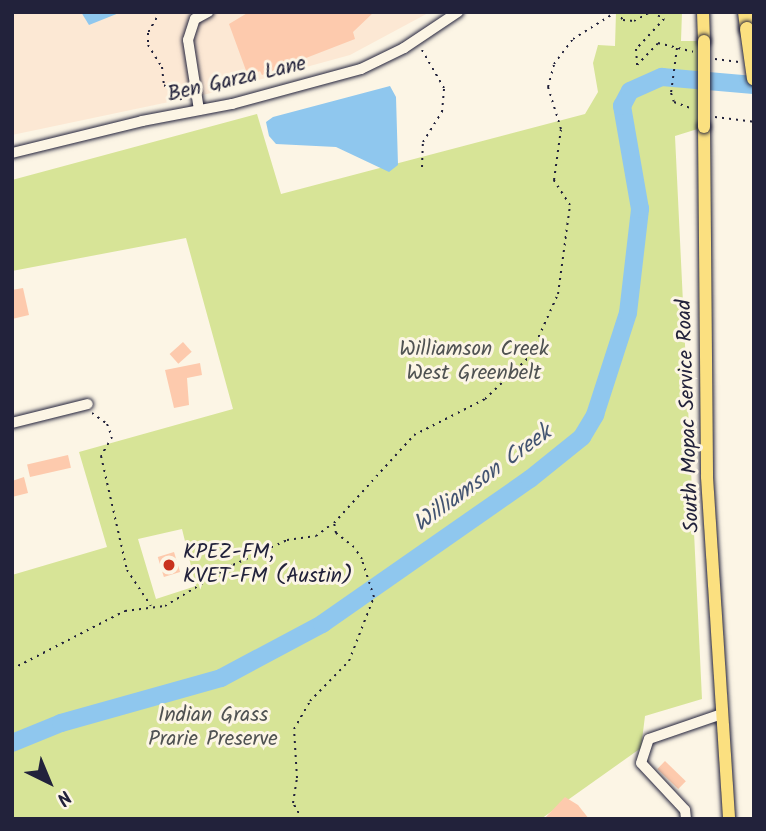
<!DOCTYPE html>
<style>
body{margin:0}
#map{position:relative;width:766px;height:831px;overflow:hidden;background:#fcf5e5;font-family:Kalam,sans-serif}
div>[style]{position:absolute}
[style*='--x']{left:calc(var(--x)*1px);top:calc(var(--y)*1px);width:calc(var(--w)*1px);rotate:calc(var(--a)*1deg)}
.built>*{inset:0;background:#fce8d4}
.green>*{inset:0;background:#d7e497}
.water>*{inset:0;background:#8fc7ee}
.river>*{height:18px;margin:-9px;padding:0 9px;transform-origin:9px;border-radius:9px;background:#8fc7ee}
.building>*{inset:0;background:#fdcaad;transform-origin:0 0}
.path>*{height:2px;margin-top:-1px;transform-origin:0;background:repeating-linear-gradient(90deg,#22223b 0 2px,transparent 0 7px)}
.roads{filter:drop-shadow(0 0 2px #22223b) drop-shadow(0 0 2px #22223b)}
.minor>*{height:10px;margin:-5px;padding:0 5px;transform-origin:5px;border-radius:5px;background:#fcf5e5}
.major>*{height:12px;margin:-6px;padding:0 6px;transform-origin:6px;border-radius:6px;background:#fbe080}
.highway>*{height:14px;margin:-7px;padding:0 7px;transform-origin:7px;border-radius:7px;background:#fbe080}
.bridges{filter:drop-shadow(0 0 2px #22223b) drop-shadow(0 0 2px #22223b)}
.major-bridge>*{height:12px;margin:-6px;padding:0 6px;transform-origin:6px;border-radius:6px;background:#fbe080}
.highway-bridge>*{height:14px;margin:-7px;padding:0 7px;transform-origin:7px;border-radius:7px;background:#fbe080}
.dots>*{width:19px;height:19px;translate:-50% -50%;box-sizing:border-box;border:4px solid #fcf5e5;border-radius:50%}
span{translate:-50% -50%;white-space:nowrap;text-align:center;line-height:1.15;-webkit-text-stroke:6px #fcf5e5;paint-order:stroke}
.street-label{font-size:21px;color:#22223b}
.park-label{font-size:21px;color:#4f5252}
.poi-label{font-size:21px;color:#22223b}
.left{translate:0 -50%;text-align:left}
.water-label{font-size:23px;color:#435471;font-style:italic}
.frame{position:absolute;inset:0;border:14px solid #22223b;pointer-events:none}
.north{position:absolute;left:14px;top:747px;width:70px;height:70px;-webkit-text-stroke:5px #fcf5e5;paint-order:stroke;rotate:137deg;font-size:19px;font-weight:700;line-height:28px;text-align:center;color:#22223b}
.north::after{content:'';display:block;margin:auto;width:24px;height:32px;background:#22223b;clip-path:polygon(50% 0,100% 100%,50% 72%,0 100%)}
</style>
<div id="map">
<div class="built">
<i style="clip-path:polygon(12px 12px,430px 12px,350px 55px,207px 94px,12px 135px)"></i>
</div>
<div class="green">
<i style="clip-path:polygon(evenodd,616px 12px,682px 12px,681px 41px,704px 41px,704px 127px,675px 136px,702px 699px,645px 716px,641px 748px,541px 819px,12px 819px,12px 575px,107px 547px,79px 452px,233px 409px,186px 238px,12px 271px,12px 180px,257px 114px,281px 194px,585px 114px,598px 92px,593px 63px,598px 45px,615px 46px,616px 12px,182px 529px,196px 586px,156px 599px,138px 539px,182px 529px)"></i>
</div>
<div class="water">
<i style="clip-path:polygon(81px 12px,119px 12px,119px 13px,89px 25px)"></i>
<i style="clip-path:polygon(390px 86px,396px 97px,398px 165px,389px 172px,336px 147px,276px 144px,269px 136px,266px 122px,273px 117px)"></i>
</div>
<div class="river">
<i style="--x:12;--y:743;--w:53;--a:-22.2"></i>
<i style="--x:61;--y:723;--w:166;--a:-15.7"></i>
<i style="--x:221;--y:678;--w:115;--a:-28.1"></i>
<i style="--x:322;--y:624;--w:254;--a:-34.9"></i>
<i style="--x:530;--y:479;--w:67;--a:-38.9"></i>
<i style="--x:582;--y:437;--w:26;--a:-59"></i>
<i style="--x:595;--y:415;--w:107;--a:-72.1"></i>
<i style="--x:628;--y:313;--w:105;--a:-83.4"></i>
<i style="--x:640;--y:209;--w:105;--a:-99.9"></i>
<i style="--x:622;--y:106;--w:17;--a:-62"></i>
<i style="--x:630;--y:91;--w:35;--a:-24"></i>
<i style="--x:662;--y:77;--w:92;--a:5"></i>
</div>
<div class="building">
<i style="clip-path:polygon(249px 12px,374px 12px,353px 32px,355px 39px,262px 75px,260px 71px,248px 76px,229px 24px)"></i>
<i style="clip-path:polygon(23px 288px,29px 315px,12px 319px,12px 290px)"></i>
<i style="left:183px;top:342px;width:13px;height:18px;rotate:48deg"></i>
<i style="clip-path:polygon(200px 363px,202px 375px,187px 378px,189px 405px,174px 408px,165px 370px)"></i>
<i style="left:68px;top:455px;width:13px;height:42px;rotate:77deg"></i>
<i style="clip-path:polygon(24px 477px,28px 493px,12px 497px,12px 481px)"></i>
<i style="left:174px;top:552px;width:21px;height:17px;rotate:73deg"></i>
<i style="left:665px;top:761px;width:29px;height:11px;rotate:44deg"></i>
<i style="clip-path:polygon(565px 797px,578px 805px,589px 819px,544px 819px)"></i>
</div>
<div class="path">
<i style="--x:160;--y:12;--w:24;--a:120"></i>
<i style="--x:148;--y:33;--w:12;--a:90"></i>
<i style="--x:148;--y:45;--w:26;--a:58"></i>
<i style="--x:162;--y:67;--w:18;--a:84"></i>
<i style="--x:164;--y:85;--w:23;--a:40"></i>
<i style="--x:617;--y:12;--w:10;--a:53"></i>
<i style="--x:623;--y:20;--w:11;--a:5"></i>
<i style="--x:634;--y:21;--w:18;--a:-29"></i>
<i style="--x:652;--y:12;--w:14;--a:30"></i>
<i style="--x:664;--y:19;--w:41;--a:133"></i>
<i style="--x:636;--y:49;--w:16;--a:86"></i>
<i style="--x:637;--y:65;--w:30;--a:-46"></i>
<i style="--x:658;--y:43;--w:36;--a:14"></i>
<i style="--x:677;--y:48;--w:45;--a:97.6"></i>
<i style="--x:671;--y:93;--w:9;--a:72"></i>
<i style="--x:674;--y:102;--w:20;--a:20"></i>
<i style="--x:715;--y:59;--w:26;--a:7"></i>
<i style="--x:715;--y:117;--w:39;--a:7"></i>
<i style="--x:422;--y:167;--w:25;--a:-88"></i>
<i style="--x:423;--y:142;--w:36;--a:-58"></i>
<i style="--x:442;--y:112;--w:24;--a:-85"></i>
<i style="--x:444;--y:88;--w:44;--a:-120.1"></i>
<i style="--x:92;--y:413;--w:19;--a:36"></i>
<i style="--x:107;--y:424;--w:14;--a:69"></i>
<i style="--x:112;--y:437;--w:22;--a:120"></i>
<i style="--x:101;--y:456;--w:117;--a:77.2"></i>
<i style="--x:127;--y:570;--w:43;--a:56.3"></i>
<i style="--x:12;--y:669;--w:127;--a:-27.2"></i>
<i style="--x:125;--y:611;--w:40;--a:-7.1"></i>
<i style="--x:165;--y:606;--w:79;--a:-31.1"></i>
<i style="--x:233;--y:565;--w:60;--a:-24.8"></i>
<i style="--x:287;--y:540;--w:29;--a:-8"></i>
<i style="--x:316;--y:536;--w:20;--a:-37"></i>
<i style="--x:302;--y:819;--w:18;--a:-119"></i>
<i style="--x:293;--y:803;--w:25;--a:-81"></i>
<i style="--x:297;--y:778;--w:49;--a:-93.5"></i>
<i style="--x:294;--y:729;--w:32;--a:-60"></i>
<i style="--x:310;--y:701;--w:56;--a:-45.7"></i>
<i style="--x:349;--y:661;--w:69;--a:-68.7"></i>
<i style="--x:374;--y:597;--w:40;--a:-108"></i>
<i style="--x:362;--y:559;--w:14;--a:-124"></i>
<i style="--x:354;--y:547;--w:23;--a:-142"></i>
<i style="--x:336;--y:533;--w:10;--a:-101"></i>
<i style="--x:334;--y:523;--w:119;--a:-47.7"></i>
<i style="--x:414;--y:435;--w:80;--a:-26.9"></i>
<i style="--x:485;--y:399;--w:62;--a:-43.7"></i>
<i style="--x:530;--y:356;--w:68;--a:-65.7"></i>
<i style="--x:558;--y:294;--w:90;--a:-82.3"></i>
<i style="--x:570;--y:205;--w:30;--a:-123"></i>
<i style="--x:554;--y:180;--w:51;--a:-82.2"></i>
<i style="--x:561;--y:129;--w:44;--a:-107.2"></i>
<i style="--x:548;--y:87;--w:24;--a:-75"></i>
<i style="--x:554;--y:64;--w:31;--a:-53"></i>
<i style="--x:573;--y:39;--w:51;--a:-32.1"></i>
</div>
<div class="roads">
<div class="minor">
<i style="--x:199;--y:110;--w:71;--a:-98.9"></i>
<i style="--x:188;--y:40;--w:22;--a:-72"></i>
<i style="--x:195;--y:19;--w:15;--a:-28"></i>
<i style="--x:12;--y:153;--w:134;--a:-13.8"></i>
<i style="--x:142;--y:121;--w:92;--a:-10.7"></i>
<i style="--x:232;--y:104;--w:134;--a:-15.2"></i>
<i style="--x:361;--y:69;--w:48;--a:-26"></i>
<i style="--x:404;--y:48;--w:65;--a:-33.7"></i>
<i style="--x:12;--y:423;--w:78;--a:-14"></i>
<i style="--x:686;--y:819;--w:9;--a:-96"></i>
<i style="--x:685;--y:810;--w:64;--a:-133.1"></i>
<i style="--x:641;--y:763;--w:25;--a:-72"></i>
<i style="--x:649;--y:739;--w:77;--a:-18.9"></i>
</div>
<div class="major">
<i style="--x:703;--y:12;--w:29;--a:88"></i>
<i style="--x:704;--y:127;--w:350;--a:89.5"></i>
<i style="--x:707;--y:477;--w:343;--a:86.3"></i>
</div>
<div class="highway">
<i style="--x:745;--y:12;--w:17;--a:83"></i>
</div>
</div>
<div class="bridges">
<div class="major-bridge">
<i style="--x:704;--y:41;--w:86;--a:90"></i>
</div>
<div class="highway-bridge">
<i style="--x:747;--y:29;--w:50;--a:82"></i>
</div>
</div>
<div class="dots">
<i style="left:169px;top:565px;background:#c8321e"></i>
</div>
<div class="street-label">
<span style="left:237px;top:80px;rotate:-13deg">Ben Garza Lane</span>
<span style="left:689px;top:416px;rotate:-92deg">South Mopac Service Road</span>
</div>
<div class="park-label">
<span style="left:474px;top:362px">Williamson Creek<br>West Greenbelt</span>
<span style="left:213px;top:728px">Indian Grass<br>Prarie Preserve</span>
</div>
<div class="poi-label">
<span class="left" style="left:183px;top:565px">KPEZ-FM,<br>KVET-FM (Austin)</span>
</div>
<div class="water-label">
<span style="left:483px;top:479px;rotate:-36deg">Williamson Creek</span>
</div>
<div class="frame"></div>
<div class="north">N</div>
</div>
